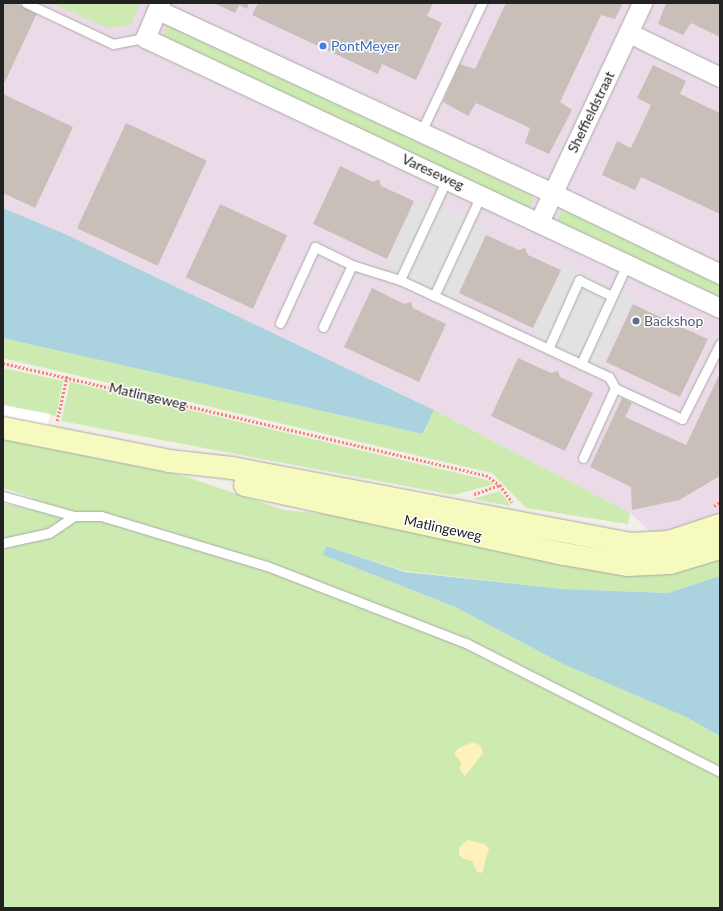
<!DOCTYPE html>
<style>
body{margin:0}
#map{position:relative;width:723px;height:911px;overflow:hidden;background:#f2efe9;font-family:Lato,sans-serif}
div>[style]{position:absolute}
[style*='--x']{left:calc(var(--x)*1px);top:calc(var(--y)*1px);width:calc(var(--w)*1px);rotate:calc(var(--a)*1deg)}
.industrial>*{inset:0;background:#ebdbe8}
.grass>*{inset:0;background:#cdebb0}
.sand>*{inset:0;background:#fff1ba}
.parking>*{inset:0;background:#e2e2e2;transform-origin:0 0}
.water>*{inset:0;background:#aad3df}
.pier>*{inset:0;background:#fff}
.building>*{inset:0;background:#c7bfb8;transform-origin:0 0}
.path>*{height:2.5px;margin-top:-1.25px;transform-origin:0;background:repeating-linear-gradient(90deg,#fa8072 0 2px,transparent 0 4px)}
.roads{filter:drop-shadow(0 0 1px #a9a9a9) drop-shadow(0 0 1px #a9a9a9)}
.lane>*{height:9px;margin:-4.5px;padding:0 4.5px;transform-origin:4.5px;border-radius:4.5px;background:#fff}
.street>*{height:19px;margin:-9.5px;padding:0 9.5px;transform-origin:9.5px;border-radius:9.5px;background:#fff}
.secondary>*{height:22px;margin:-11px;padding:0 11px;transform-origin:11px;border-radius:11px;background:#f7fabf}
.dots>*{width:11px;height:11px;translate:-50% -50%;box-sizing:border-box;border:2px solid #fff;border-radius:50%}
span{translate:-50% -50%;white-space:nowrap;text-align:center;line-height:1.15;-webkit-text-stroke:3px #fff;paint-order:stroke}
.shop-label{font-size:14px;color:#366cbe}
.left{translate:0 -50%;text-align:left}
.street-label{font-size:14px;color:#222}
.service-label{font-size:14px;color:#4e5e75}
.frame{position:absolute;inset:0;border:4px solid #222;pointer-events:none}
</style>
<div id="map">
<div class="industrial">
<i style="clip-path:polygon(3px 3px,720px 3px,720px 596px,630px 513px,434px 410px,63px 233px,3px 208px)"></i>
</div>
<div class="grass">
<i style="clip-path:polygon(51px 3px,140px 3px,131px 25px,108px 28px)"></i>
<i style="clip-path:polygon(169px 26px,531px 195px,533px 197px,531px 206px,528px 209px,163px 38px,165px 29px)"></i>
<i style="clip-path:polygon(566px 211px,720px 285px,720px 299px,556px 222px,561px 212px)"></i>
<i style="clip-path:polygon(3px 338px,424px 434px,434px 410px,630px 513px,628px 524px,526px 508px,492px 473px,3px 358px)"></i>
<i style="clip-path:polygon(3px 368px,63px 381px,56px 416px,3px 405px)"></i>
<i style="clip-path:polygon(70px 382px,487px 480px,495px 484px,453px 495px,61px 421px)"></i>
<i style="clip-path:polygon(3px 439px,184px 476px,284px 510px,341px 516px,607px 571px,720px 556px,720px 576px,668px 593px,563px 589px,405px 571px,326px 546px,323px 555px,455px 607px,563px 664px,686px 717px,720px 736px,720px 908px,3px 908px,3px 503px,31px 510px,33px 498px,3px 488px)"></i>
<i style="clip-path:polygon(500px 491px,511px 506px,472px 499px)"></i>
</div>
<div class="sand">
<i style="clip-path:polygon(473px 742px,481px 746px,483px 753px,465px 776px,460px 770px,461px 763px,454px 753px,459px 748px)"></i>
<i style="clip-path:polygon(467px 840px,484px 844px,489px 848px,482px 873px,477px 872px,472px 861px,462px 858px,459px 854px,459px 848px)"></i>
</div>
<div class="parking">
<i style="left:418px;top:197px;width:77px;height:78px;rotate:25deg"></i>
<i style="left:565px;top:265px;width:76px;height:78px;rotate:25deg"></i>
</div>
<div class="water">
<i style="clip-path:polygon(3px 208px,63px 233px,434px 410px,423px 434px,3px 338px)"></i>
<i style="clip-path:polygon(326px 546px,405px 572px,563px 589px,668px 593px,720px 576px,720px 736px,686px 717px,563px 664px,455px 607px,323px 555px)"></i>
</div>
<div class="pier">
<i style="clip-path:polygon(3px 405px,50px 414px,43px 447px,3px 439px)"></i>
</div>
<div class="building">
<i style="clip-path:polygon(3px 3px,17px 3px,37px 13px,3px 86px)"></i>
<i style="clip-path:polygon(214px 3px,249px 3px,247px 9px,239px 5px,235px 13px)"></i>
<i style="clip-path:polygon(258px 3px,433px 3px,427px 16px,442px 23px,416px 80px,382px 64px,378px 74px,252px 15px)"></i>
<i style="clip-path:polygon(506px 3px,623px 3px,615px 19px,601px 15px,560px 102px,572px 110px,549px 154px,525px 143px,530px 128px,476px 103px,468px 116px,443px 102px,460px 64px,475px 69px)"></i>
<i style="clip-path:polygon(666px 3px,720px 3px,720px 37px,691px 23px,683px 35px,658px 24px)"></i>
<i style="clip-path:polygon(653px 65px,686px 81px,680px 94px,720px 113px,720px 214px,641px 177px,635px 190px,602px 175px,617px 141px,631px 148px,651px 105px,637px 98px)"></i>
<i style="clip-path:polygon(3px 94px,73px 127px,35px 208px,3px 193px)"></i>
<i style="left:126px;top:123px;width:89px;height:116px;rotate:25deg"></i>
<i style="clip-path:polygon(340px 166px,373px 182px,379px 179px,381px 186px,414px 201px,387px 259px,313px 224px)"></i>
<i style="left:220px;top:204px;width:74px;height:81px;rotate:25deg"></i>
<i style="clip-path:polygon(486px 235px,519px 250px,525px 248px,528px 255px,561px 270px,533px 328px,459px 293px)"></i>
<i style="clip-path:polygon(372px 288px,404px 304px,411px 302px,413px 308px,446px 324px,419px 382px,344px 347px)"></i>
<i style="clip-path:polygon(633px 304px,666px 320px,672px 317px,674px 324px,708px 339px,680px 397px,606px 362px)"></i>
<i style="clip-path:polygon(518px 358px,551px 373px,558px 371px,560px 377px,593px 393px,565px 451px,491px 416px)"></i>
<i style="clip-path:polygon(720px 373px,720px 476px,679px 500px,632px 510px,631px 487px,590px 467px,622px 398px,632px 403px,625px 417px,686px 445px)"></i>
</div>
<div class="path">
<i style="--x:3;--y:363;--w:496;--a:13.1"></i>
<i style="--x:486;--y:475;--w:17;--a:36"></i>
<i style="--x:500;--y:485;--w:21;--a:55"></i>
<i style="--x:57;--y:421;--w:46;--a:-77.5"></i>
<i style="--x:474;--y:494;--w:28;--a:-19"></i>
<i style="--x:714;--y:506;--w:7;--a:-34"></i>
</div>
<div class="roads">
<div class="lane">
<i style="--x:26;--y:3;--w:96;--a:25.2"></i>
<i style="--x:113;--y:44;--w:33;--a:-11"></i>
<i style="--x:421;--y:132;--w:143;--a:-64.7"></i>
<i style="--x:447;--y:179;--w:111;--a:115"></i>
<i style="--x:400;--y:280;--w:230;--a:24.9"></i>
<i style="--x:609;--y:377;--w:13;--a:61"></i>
<i style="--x:615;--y:388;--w:74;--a:24.8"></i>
<i style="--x:682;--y:419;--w:84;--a:-63.1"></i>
<i style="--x:434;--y:296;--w:111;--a:-65"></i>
<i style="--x:280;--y:323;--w:84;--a:-65.3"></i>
<i style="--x:315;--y:247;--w:41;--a:25.9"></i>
<i style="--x:352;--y:265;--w:50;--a:17.4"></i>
<i style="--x:323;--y:327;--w:68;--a:-64.9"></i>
<i style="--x:548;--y:349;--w:76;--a:-65.8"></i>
<i style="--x:579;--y:280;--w:37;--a:26"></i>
<i style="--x:581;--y:364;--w:110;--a:-65.3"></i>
<i style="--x:583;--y:458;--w:77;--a:-65.4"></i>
<i style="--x:3;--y:496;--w:74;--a:15.7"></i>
<i style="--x:74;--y:516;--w:27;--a:0"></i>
<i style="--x:101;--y:516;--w:173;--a:16.8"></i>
<i style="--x:267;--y:566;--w:213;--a:21.2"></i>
<i style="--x:466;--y:643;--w:285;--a:26.9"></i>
<i style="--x:3;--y:543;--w:47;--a:-12.3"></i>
<i style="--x:49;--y:533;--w:30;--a:-34"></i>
</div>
<div class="street">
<i style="--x:160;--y:3;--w:38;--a:113"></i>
<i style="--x:145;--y:38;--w:635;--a:25.15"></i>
<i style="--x:158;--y:10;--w:434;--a:24.9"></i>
<i style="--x:552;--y:193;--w:187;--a:25.7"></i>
<i style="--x:629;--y:33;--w:101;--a:25.8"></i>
<i style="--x:539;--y:222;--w:242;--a:-64.8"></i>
</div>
<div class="secondary">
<i style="--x:3;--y:428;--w:169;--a:11.2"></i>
<i style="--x:169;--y:461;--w:63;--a:6.3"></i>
<i style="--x:232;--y:468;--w:405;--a:10.8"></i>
<i style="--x:630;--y:544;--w:39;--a:-3"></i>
<i style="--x:669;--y:542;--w:54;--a:-18.4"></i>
<i style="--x:245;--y:485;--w:326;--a:12.2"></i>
<i style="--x:564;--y:554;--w:64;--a:9.9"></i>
<i style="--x:627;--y:565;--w:43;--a:-2.7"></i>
<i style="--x:670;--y:563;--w:52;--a:-16.7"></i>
</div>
</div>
<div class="dots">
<i style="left:323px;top:46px;background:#3f7fe0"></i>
<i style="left:636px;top:321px;background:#5c6f8a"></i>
</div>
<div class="shop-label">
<span class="left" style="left:331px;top:46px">PontMeyer</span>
</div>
<div class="street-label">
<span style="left:591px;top:112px;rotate:-64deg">Sheffieldstraat</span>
<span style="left:433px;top:172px;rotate:25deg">Vareseweg</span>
<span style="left:148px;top:396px;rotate:13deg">Matlingeweg</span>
<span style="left:443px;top:528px;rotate:12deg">Matlingeweg</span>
</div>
<div class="service-label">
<span class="left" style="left:644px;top:321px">Backshop</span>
</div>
<div class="frame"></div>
</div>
